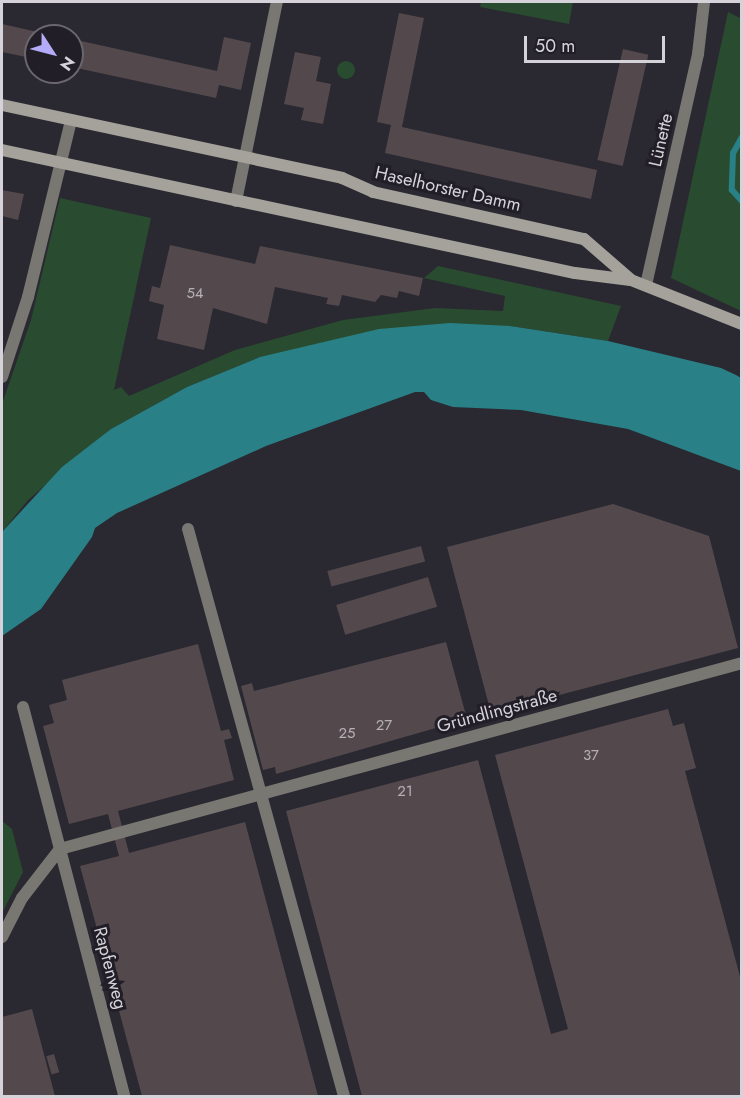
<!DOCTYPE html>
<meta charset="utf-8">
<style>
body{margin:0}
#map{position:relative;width:743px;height:1098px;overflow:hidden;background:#2a2830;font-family:Jost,sans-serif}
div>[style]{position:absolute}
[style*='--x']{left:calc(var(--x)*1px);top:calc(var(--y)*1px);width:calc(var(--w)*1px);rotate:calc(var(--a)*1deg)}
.green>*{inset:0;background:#294c31}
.round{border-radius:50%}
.water>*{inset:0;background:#298086}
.stream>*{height:6px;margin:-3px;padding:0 3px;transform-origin:3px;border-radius:3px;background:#298086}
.building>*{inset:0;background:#53494d;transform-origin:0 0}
.street>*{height:12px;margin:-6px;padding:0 6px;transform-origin:6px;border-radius:6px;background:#787772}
.secondary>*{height:12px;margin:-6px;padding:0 6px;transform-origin:6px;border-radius:6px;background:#a4a29b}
span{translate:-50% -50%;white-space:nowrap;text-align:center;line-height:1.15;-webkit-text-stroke:6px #211e27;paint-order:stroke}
.number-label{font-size:15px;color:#b4b0b6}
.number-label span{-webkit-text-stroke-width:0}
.street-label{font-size:18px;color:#d5d3d9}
.frame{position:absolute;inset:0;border:3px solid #d5d3d9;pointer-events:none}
.north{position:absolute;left:24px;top:24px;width:60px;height:60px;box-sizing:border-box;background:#211e27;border:2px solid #69666e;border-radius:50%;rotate:126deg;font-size:16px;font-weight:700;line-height:24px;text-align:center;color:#d5d3d9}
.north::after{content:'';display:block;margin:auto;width:21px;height:27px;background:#b4acf9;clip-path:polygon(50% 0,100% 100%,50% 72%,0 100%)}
.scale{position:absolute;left:524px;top:36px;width:141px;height:27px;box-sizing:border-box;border:3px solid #d5d3d9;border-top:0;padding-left:8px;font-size:18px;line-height:21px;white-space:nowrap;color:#d5d3d9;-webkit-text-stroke:4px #211e27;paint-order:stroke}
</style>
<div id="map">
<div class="green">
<i style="clip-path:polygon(481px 2px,573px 2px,569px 24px,480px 7px)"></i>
<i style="clip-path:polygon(728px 12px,742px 19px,741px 311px,671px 278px)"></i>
<i class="round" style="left:337px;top:61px;width:18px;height:18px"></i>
<i style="clip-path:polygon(60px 198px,151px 218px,114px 390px,121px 387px,129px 396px,235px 350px,343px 320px,435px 308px,503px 311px,505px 296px,424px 278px,438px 266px,621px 306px,608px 341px,510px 326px,260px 357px,187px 387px,111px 429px,28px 500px,2px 532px,2px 404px,31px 320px)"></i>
<i style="clip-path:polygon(2px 821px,12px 829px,23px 872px,2px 913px)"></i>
</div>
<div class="water">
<i style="clip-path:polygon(450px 323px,510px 326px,608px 341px,721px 368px,736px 375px,741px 378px,741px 471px,628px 429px,521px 410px,453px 407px,431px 400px,424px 392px,415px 392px,266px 446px,117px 513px,95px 528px,92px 537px,41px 609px,2px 636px,2px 532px,62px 467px,111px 429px,187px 387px,260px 357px,379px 329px)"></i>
</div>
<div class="stream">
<i style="--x:742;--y:137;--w:18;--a:119"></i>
<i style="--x:733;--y:153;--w:37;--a:92"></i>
<i style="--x:732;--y:190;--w:15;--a:48"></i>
</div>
<div class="building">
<i style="clip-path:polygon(399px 13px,424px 18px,402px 127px,597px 170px,591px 199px,385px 153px,391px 125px,377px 122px)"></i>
<i style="clip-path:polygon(2px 24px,51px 35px,51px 36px,36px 36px,36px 59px,2px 52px)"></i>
<i style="clip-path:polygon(224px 37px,251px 43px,241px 90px,219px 85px,216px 98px,72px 67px,72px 39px,217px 71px)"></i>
<i style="left:623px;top:49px;width:26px;height:114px;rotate:13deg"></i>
<i style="clip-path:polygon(295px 52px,321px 57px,316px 81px,331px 84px,323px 124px,301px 120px,304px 108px,284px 104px)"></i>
<i style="clip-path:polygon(2px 190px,24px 194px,18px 220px,2px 216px)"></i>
<i style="clip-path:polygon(170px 245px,255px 264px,260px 246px,423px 278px,419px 296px,399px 291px,397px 298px,381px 295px,375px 302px,342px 295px,339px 306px,326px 304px,328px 298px,275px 287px,267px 324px,213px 308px,204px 350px,157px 339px,164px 305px,149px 301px,152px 286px,160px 288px)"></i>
<i style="clip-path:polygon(613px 504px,709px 536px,738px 648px,491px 713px,447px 547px)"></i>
<i style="left:421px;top:546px;width:16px;height:97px;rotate:75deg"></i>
<i style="left:428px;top:577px;width:31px;height:96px;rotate:73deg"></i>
<i style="clip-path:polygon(446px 642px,467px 719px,276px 774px,275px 767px,263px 770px,241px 686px,252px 683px,254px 691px)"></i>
<i style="clip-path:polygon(198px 644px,221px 731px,229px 729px,232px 738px,224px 740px,234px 780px,118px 811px,129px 853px,245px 822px,318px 1096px,142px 1096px,80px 866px,119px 856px,108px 814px,69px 824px,43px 726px,54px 723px,49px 705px,67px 700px,62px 680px)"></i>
<i style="clip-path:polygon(668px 709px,673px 726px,684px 723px,696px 768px,685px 771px,742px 984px,742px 1096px,362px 1096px,286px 811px,478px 760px,551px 1034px,568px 1029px,495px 755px)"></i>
<i style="clip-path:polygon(32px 1009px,55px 1096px,2px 1096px,2px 1017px)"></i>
<i style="left:54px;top:1054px;width:19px;height:8px;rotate:74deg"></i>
</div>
<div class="street">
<i style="--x:236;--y:201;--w:203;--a:-78.4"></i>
<i style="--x:646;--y:285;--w:237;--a:-77.3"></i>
<i style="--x:698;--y:54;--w:52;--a:-83.4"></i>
<i style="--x:2;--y:377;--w:84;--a:-72"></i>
<i style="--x:28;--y:297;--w:182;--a:-76.3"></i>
<i style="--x:188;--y:529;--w:588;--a:74.62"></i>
<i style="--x:23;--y:707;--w:402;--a:75.4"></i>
<i style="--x:2;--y:937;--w:44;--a:-62.9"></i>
<i style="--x:22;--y:898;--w:62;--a:-52.2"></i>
<i style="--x:60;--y:849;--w:707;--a:-15.26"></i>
</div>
<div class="secondary">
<i style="--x:2;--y:105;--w:348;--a:12.1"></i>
<i style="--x:342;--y:178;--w:34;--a:24"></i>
<i style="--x:373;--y:192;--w:216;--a:12.6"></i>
<i style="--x:584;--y:239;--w:61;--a:41"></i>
<i style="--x:2;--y:150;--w:586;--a:12.12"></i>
<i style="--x:575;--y:273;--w:56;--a:7.1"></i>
<i style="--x:631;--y:280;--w:119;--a:21.6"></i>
</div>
<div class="number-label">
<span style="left:195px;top:294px">54</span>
<span style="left:384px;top:726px">27</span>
<span style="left:347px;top:734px">25</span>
<span style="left:591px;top:756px">37</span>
<span style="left:405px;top:792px">21</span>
</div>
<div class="street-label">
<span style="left:661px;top:140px;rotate:-77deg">Lünette</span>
<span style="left:448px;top:189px;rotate:13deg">Haselhorster Damm</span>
<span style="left:497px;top:711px;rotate:-15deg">Gründlingstraße</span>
<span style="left:110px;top:968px;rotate:75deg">Rapfenweg</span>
</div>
<div class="frame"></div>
<div class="north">N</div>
<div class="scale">50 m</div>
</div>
